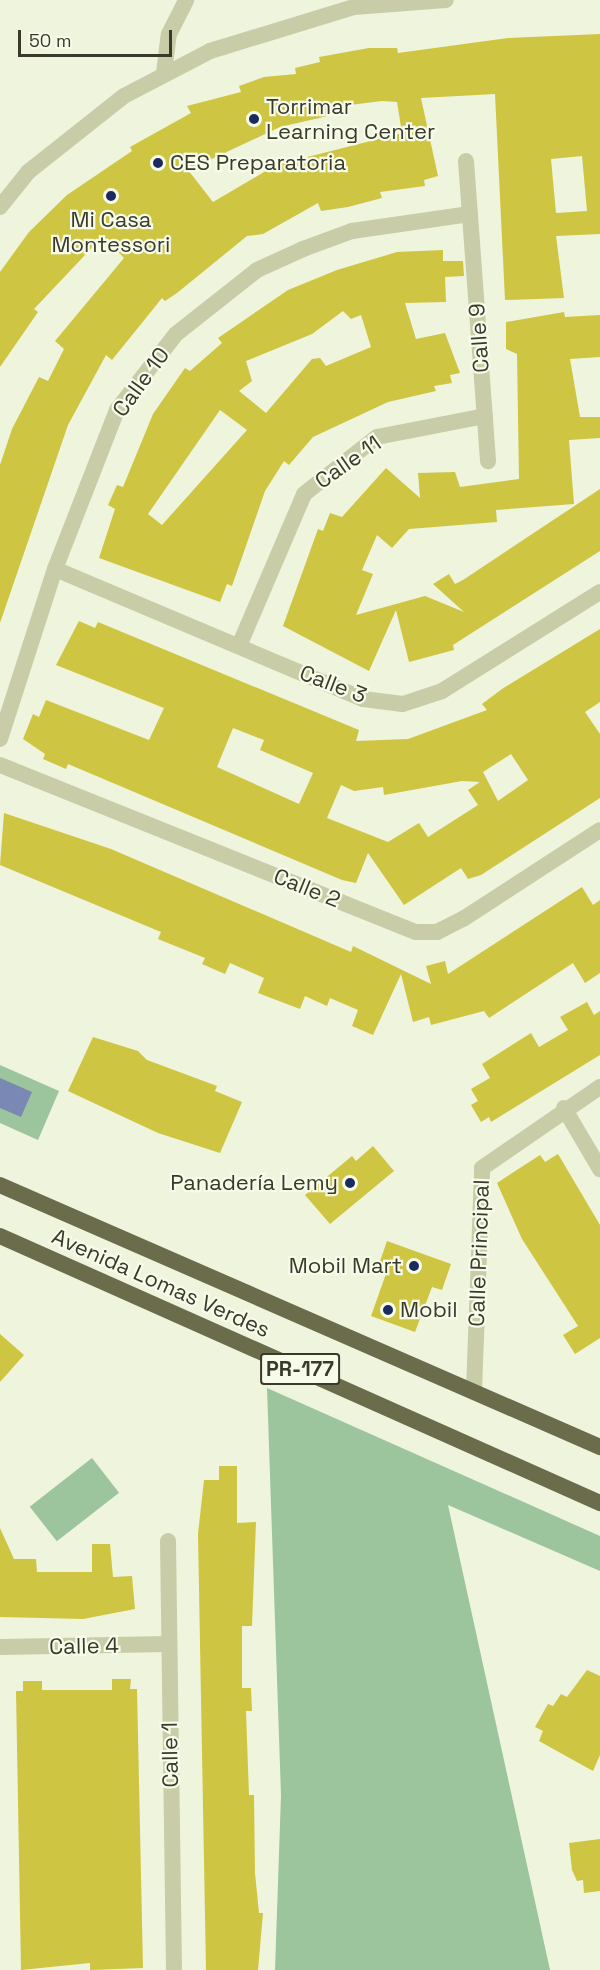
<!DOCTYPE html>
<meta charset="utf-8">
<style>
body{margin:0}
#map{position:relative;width:600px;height:1970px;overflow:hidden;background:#eff4dd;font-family:"Space Grotesk",sans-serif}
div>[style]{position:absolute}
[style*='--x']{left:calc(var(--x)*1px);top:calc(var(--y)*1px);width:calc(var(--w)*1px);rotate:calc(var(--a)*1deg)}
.green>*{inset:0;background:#9cc49d;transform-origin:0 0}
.water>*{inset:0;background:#7a89b3}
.building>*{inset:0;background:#cec542}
.minor>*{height:16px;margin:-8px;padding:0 8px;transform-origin:8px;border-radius:8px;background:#c8cda8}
.tertiary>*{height:16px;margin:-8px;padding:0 8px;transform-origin:8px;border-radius:8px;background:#c8cda8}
.trunk>*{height:16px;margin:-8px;padding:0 8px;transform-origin:8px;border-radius:8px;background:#6b6c4c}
.dots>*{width:16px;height:16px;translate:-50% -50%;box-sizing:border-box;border:3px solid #f7fbea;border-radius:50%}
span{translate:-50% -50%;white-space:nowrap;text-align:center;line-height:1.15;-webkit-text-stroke:4.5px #f7fbea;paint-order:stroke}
.shield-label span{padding:2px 4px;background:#f7fbea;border:2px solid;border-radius:4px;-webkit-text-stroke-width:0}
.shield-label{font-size:21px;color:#393a29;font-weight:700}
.poi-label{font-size:22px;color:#393a29}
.left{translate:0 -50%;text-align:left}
.right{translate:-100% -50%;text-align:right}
.street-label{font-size:22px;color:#393a29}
.scale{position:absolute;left:18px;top:30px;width:154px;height:27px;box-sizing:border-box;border:3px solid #393a29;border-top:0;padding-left:8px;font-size:18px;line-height:21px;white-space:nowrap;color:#393a29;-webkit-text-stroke:4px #f7fbea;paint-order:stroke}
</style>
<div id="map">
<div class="green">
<i style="clip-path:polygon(0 1065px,59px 1091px,38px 1140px,0 1123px)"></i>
<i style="clip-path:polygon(267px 1388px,600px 1536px,600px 1571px,448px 1505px,550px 1970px,275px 1970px,281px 1795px)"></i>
<i style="left:92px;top:1458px;width:44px;height:79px;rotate:52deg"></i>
</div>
<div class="water">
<i style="clip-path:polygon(0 1078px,32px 1092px,21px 1117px,0 1108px)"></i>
</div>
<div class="building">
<i style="clip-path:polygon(evenodd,600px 34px,600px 234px,556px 236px,564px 298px,505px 300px,495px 94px,421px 98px,438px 176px,424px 180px,425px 186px,380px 192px,382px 198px,348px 207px,321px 211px,318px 203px,263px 234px,247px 236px,177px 293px,165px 301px,162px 298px,112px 360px,106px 355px,68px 425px,0 623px,0 465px,12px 429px,39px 377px,48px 381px,64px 349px,55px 341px,124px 258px,103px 236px,34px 309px,38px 312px,0 367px,0 272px,29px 232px,67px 195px,132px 151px,130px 147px,191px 113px,187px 106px,241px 92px,239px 86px,264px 77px,296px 74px,295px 68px,320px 62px,319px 57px,369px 48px,397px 48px,398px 53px,508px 38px,600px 34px,382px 101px,397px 102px,402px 133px,276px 165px,213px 202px,188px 170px,280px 127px,328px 116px,326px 108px,382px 101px,600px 34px,582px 156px,587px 211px,556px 213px,551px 159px,582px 156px)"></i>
<i style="clip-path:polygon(evenodd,443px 250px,443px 261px,463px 261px,464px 276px,445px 277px,446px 302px,405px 303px,416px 339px,445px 333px,460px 373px,450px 375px,452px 383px,434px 386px,436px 391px,388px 402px,313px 437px,289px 465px,284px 461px,265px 491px,232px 586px,227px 584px,220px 602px,99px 558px,115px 509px,108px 505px,117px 485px,123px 487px,153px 414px,185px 368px,190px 371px,222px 343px,218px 338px,288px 290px,337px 270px,397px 252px,443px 250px,343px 311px,351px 319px,361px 315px,371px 347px,326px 366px,320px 358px,312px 359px,266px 413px,239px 391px,252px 381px,246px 361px,312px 334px,343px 311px,443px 250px,220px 410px,247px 430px,162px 525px,148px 514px,220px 410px)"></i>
<i style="clip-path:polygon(564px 312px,565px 317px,600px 315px,600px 357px,570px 359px,580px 417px,600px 417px,600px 438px,569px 440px,574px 504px,496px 510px,497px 522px,409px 529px,392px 548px,377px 535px,362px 570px,373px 574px,356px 615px,425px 596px,464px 612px,433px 584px,449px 574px,455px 584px,463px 580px,600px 489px,600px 551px,453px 645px,454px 650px,409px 662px,396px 610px,369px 671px,283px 626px,318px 529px,323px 531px,330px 513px,342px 517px,386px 468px,420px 498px,418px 473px,455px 472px,460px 487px,519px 479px,517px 354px,506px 349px,506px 322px)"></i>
<i style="clip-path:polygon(evenodd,79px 621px,95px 628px,98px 622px,359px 730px,356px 741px,408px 739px,487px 710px,482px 704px,502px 689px,600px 629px,600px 702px,585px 712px,600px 734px,600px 798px,481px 875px,468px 879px,461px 868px,404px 905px,368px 853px,356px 883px,342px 880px,68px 764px,66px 769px,43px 759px,45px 754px,23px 739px,33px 714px,39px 717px,46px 700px,149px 740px,164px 708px,56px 665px,79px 621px,233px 728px,264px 740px,260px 750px,313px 773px,299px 804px,217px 767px,233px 728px,79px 621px,511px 754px,528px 780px,498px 801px,483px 772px,511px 754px,79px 621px,462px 781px,480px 782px,468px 790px,478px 805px,428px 837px,419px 823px,388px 842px,327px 818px,341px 785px,354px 791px,383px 787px,384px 795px,462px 781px)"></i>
<i style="clip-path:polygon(4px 813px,111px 849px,351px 952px,353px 946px,431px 984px,426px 966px,445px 961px,448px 974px,582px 887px,593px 905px,600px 900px,600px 973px,585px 983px,573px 963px,489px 1018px,484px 1011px,431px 1025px,429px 1017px,413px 1022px,401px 974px,373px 1035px,352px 1026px,358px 1010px,330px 998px,327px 1006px,305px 996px,300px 1009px,258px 993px,264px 978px,230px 963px,225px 974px,202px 964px,205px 958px,158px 939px,161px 932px,0 865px)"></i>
<i style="clip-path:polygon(587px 1002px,594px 1015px,600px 1011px,600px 1055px,491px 1122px,489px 1117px,481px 1122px,471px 1105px,478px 1101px,471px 1089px,490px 1078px,482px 1064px,531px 1033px,539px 1047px,568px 1030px,560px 1017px)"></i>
<i style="clip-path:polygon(93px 1037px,138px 1051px,147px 1060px,217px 1086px,215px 1091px,242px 1102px,220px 1153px,158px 1133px,68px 1091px)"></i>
<i style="clip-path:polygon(373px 1146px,394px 1171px,330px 1224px,305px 1195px,352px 1156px,356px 1161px)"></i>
<i style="clip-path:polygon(558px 1154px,600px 1225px,600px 1338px,575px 1354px,563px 1335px,578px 1326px,522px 1239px,497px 1183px,540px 1155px,545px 1162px)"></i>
<i style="clip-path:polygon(387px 1241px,451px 1264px,442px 1290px,432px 1287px,415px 1332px,371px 1316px,387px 1271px,378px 1267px)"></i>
<i style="clip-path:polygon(0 1334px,24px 1355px,0 1382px)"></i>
<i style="clip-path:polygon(219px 1466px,237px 1466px,237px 1523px,256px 1522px,252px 1626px,242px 1626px,242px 1688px,251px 1688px,252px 1711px,246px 1711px,249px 1795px,254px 1795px,255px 1873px,259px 1913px,263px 1913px,258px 1970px,206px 1970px,198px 1534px,204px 1480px,219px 1480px)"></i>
<i style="clip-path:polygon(0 1528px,14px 1559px,36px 1559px,37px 1572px,92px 1572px,92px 1544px,110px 1544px,113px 1577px,132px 1576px,135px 1609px,83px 1619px,0 1617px)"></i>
<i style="clip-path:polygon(587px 1670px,600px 1676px,600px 1755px,593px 1771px,539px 1741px,543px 1731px,535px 1727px,548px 1704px,553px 1706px,561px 1694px,567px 1697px)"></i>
<i style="clip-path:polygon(112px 1679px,131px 1679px,130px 1689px,137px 1689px,143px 1968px,90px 1970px,90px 1963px,21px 1970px,16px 1691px,23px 1691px,23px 1681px,42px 1681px,42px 1690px,112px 1690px)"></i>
<i style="clip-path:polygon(600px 1839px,600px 1891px,584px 1893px,583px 1880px,577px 1881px,572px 1870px,569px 1843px)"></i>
</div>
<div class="minor">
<i style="--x:164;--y:73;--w:39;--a:-83"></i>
<i style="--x:169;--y:34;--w:38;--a:-63"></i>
<i style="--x:466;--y:161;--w:301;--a:85.8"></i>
<i style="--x:55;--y:569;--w:334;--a:22.9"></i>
<i style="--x:363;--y:699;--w:40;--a:7.1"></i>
<i style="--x:403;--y:704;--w:41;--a:-18.4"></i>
<i style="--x:442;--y:691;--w:186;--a:-32.1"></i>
<i style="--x:239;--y:646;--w:165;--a:-66.8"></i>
<i style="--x:304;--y:494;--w:93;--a:-38"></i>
<i style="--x:377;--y:437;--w:110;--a:-11"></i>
<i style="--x:0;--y:739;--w:179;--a:-72.1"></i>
<i style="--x:55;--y:569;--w:171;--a:-68.7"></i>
<i style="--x:117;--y:410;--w:96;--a:-52.2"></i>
<i style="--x:176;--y:334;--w:103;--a:-38.3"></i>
<i style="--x:257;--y:270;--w:51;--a:-24.5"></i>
<i style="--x:303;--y:249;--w:52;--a:-20.2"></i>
<i style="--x:352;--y:231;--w:119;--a:-8.2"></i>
<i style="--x:0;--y:765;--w:448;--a:21.9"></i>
<i style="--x:416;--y:932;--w:21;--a:0"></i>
<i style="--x:437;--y:932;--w:29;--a:-27"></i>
<i style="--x:463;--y:919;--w:163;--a:-33"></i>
<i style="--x:564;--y:1108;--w:71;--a:59.5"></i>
<i style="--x:474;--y:1391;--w:223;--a:-87.9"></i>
<i style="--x:482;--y:1168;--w:143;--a:-34.5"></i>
<i style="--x:168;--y:1541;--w:429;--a:89.2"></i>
<i style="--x:0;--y:1647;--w:168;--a:-1"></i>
</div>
<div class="tertiary">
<i style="--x:0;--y:207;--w:45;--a:-51.3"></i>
<i style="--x:28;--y:172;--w:122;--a:-38.4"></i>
<i style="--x:124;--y:96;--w:97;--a:-27.6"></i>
<i style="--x:210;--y:51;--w:151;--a:-17"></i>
<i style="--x:354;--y:7;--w:92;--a:-4.4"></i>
</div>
<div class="trunk">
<i style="--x:0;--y:1185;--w:655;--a:23.59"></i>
<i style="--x:0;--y:1236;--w:657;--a:23.99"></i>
</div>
<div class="dots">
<i style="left:254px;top:119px;background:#1b2b5e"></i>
<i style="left:158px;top:163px;background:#1b2b5e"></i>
<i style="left:111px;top:196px;background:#1b2b5e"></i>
<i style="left:350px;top:1183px;background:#1b2b5e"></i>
<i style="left:414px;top:1266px;background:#1b2b5e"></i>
<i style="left:388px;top:1310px;background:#1b2b5e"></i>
</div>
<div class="shield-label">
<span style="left:300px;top:1369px">PR-177</span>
</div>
<div class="poi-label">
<span class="left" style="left:266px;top:119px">Torrimar<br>Learning Center</span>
<span class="left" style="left:170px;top:163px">CES Preparatoria</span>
<span style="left:111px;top:232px">Mi Casa<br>Montessori</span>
<span class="right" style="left:338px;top:1183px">Panadería Lemy</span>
<span class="right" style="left:402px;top:1266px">Mobil Mart</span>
<span class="left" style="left:400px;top:1310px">Mobil</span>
</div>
<div class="street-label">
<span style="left:479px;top:338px;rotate:-94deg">Calle 9</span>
<span style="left:141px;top:382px;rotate:-54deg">Calle 10</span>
<span style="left:348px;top:462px;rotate:-35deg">Calle 11</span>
<span style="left:333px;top:684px;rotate:21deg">Calle 3</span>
<span style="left:307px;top:888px;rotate:22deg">Calle 2</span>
<span style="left:479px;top:1253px;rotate:-88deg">Calle Principal</span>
<span style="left:161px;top:1283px;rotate:24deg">Avenida Lomas Verdes</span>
<span style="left:84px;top:1646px;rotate:-1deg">Calle 4</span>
<span style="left:170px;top:1755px;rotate:-91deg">Calle 1</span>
</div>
<div class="scale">50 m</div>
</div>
